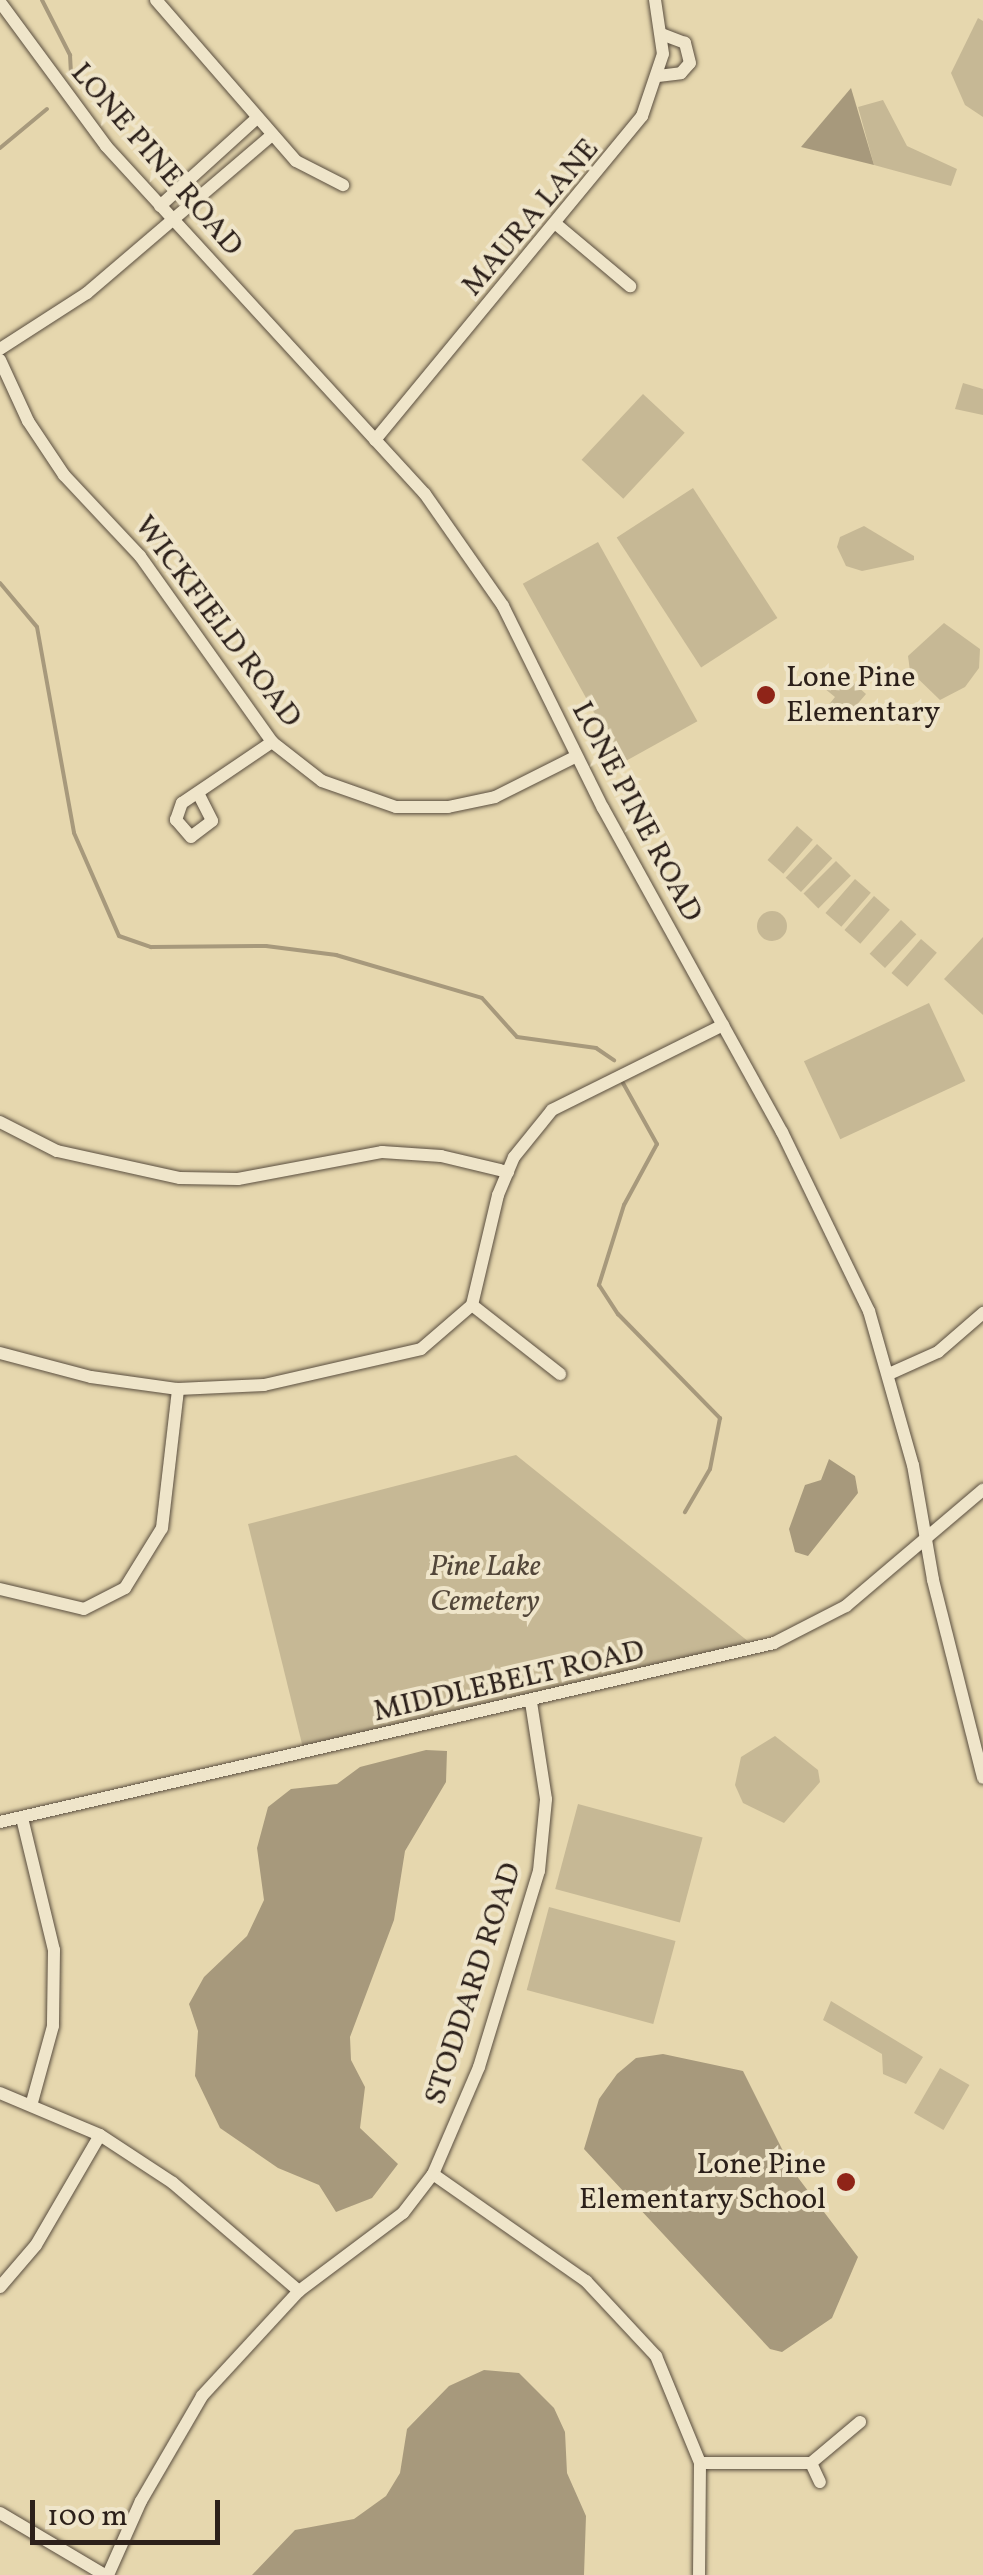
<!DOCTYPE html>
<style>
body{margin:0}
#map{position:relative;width:983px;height:2575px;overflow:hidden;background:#e6d7ae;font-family:Vollkorn,serif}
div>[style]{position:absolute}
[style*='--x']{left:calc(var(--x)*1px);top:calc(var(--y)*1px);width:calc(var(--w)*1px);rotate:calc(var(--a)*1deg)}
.green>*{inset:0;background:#c6b895;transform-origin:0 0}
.round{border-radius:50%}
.water>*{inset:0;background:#a7997c}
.stream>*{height:4px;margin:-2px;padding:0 2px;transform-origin:2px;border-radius:2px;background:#a7997c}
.roads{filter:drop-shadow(0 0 2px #5a4e3f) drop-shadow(0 0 2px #5a4e3f)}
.minor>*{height:12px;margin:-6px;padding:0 6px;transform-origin:6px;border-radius:6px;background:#efe5ca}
.dots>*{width:28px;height:28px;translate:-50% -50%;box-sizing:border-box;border:5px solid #efe5ca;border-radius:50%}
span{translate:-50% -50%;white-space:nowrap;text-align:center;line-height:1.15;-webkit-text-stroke:8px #efe5ca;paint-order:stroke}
.street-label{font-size:30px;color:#2c201a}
.poi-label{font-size:30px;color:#2c201a}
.left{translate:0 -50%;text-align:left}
.right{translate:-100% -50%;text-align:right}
.park-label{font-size:30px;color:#524639;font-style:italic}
.scale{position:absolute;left:30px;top:2500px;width:190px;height:45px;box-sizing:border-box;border:5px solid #2c201a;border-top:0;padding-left:12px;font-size:30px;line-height:35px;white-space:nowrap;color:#2c201a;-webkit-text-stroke:8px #efe5ca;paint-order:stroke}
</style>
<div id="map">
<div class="green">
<i style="clip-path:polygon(978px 18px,983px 21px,983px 117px,965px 105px,951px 73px)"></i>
<i style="clip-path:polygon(883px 100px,907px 146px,957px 169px,951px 186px,874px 165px,858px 107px)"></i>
<i style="clip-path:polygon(963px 383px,983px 389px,983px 415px,955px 409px)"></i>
<i style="left:643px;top:394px;width:57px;height:90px;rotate:43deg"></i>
<i style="left:693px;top:488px;width:155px;height:91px;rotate:57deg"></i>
<i style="clip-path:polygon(864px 526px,914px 556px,914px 560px,862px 571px,846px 566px,837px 547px,840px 537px)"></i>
<i style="left:598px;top:542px;width:205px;height:86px;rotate:61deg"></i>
<i style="clip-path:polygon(944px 623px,980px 649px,979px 668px,965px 687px,940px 700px,910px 671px,908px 656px)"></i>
<i style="clip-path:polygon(840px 671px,866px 694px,843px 721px,827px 707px,835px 697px,824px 688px)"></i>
<i style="left:797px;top:826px;width:21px;height:45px;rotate:41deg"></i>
<i style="left:817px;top:844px;width:21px;height:46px;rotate:43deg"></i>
<i style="left:836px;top:861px;width:21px;height:46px;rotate:45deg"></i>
<i style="left:855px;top:879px;width:21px;height:45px;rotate:41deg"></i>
<i style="left:874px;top:896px;width:21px;height:45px;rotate:41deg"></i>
<i class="round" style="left:757px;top:911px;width:30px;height:30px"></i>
<i style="left:901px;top:920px;width:21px;height:46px;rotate:43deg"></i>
<i style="clip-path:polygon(983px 937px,983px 1015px,944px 979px)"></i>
<i style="left:921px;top:939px;width:21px;height:45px;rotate:41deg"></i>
<i style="left:929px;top:1003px;width:86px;height:138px;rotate:65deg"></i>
<i style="clip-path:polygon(516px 1455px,749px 1642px,303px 1748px,248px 1524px)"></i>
<i style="clip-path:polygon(775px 1736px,818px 1770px,820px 1782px,784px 1823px,743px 1803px,735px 1785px,741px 1757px)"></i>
<i style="left:578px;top:1804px;width:129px;height:88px;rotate:15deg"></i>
<i style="left:549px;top:1907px;width:131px;height:86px;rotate:15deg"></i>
<i style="clip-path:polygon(831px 2001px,923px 2057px,906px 2084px,883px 2074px,882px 2054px,823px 2020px)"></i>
<i style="left:940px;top:2068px;width:34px;height:52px;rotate:30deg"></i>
</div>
<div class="water">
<i style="clip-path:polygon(851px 88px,874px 165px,801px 147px)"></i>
<i style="clip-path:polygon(829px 1459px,855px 1476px,858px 1493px,808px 1556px,795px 1552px,789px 1529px,805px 1485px,821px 1480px)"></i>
<i style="clip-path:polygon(426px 1750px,447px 1751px,446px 1782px,405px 1851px,394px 1920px,350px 2037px,351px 2060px,365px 2087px,360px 2128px,398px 2164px,372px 2198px,336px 2212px,319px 2185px,278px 2168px,220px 2128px,195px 2076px,198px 2031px,189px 2004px,204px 1977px,247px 1936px,264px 1900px,257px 1848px,268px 1807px,291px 1789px,337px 1784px,360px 1767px)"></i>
<i style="clip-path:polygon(663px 2054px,743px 2071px,793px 2171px,858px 2257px,832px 2318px,782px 2352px,770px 2349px,584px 2149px,599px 2099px,617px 2074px,636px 2058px)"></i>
<i style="clip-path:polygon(484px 2370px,519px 2373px,554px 2408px,565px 2432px,567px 2473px,586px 2516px,584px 2575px,252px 2575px,295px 2530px,354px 2519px,386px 2496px,400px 2473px,407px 2429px,449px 2386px)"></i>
</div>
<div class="stream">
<i style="--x:42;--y:0;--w:62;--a:63"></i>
<i style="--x:70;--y:55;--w:20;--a:87"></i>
<i style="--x:0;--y:148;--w:61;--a:-39.7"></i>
<i style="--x:0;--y:583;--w:57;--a:49.9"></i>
<i style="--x:37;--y:627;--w:209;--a:79.8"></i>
<i style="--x:74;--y:833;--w:112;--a:66.4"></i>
<i style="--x:119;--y:936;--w:34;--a:19"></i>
<i style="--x:151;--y:947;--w:115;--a:-0.5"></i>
<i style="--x:266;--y:946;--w:71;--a:7.3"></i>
<i style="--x:336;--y:955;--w:152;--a:16.4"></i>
<i style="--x:482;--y:998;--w:52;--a:48.1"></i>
<i style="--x:517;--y:1037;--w:80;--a:7.9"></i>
<i style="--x:596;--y:1048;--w:22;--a:34"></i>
<i style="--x:623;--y:1083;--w:70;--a:60.9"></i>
<i style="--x:657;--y:1144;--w:69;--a:118.4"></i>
<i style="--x:624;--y:1205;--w:84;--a:107.4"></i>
<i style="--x:599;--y:1285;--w:35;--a:57"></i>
<i style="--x:618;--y:1314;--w:146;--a:45.6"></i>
<i style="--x:720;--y:1418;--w:52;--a:101.1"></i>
<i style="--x:710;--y:1469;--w:50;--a:120.2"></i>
</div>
<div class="roads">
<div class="minor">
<i style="--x:156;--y:0;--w:213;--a:49"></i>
<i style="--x:296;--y:161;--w:53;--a:27.1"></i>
<i style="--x:0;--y:2;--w:179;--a:53.6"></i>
<i style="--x:106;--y:146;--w:472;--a:47.5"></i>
<i style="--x:425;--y:494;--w:136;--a:55.1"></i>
<i style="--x:503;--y:606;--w:225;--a:63.7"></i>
<i style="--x:603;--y:808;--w:370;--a:61.1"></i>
<i style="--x:782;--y:1132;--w:199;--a:64.1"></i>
<i style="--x:869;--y:1311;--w:160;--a:74.1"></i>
<i style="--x:913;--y:1465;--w:117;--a:80.1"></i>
<i style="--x:933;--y:1580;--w:204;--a:75.8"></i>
<i style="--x:658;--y:76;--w:23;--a:-7"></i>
<i style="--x:681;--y:73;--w:13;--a:-48"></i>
<i style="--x:690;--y:63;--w:21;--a:-104"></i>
<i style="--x:685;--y:43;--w:25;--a:-159"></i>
<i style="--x:160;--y:206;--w:130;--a:-42.2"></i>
<i style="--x:556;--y:224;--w:97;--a:40"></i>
<i style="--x:0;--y:349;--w:103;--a:-32.8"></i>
<i style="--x:87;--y:293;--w:243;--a:-40.5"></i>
<i style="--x:0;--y:360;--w:67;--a:65.3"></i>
<i style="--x:28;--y:421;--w:65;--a:56.3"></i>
<i style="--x:64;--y:475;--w:111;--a:46.8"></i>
<i style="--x:140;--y:556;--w:228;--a:54.6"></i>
<i style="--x:272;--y:742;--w:63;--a:38"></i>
<i style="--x:322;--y:781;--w:78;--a:19.4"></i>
<i style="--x:396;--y:807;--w:52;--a:0"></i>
<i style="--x:448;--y:807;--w:48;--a:-12"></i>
<i style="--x:495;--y:797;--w:89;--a:-26.6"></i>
<i style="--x:375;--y:440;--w:420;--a:-50.5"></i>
<i style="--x:642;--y:116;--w:65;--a:-71.3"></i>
<i style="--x:663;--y:54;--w:55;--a:-98.4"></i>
<i style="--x:198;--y:793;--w:31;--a:63"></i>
<i style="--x:212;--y:821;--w:26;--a:143"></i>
<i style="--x:191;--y:837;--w:23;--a:-131"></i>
<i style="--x:176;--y:820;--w:18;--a:-71"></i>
<i style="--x:182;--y:803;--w:109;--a:-34.1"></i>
<i style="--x:0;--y:1122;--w:64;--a:27"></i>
<i style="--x:57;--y:1151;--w:126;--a:12.4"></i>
<i style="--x:180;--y:1178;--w:58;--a:1"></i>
<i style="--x:238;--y:1179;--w:147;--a:-10.6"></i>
<i style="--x:382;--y:1152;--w:59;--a:3.9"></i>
<i style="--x:441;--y:1156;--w:69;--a:13.4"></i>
<i style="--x:472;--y:1305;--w:112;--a:38.1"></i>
<i style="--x:0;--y:1353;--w:94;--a:14.8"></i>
<i style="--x:91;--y:1377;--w:88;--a:7.9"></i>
<i style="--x:178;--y:1389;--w:86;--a:-2.7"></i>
<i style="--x:264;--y:1385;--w:161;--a:-12.9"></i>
<i style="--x:421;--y:1349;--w:67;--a:-40.8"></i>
<i style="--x:472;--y:1305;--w:113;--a:-76.7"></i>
<i style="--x:498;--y:1195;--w:41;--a:-67.2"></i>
<i style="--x:514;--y:1157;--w:60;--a:-51"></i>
<i style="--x:552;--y:1110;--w:191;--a:-26.4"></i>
<i style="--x:889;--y:1374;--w:54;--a:-24.2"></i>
<i style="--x:938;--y:1352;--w:60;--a:-40.9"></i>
<i style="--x:0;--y:1589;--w:86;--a:13.4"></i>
<i style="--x:84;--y:1609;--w:46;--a:-27.1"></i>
<i style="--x:125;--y:1588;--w:70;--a:-58.3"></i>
<i style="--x:162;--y:1528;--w:140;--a:-83.4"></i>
<i style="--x:22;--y:1818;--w:136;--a:76.4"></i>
<i style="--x:54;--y:1950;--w:76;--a:90.8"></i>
<i style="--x:53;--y:2026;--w:79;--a:105.4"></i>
<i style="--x:0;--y:1822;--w:794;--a:-13.02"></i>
<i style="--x:774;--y:1643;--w:81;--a:-27.2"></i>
<i style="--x:846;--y:1606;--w:180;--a:-40.3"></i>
<i style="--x:0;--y:2093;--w:108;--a:22.8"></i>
<i style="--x:100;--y:2135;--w:87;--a:33.3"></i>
<i style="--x:173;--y:2183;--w:166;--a:40.6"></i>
<i style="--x:433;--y:2174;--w:187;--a:35"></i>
<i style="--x:586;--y:2281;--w:103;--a:47"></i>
<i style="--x:656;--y:2356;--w:116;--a:67.6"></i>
<i style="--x:700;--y:2463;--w:112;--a:90.5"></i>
<i style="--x:0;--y:2287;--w:55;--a:-49.4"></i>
<i style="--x:36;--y:2245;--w:127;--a:-59.8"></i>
<i style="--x:700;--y:2463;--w:111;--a:0"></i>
<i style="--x:811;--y:2463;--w:64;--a:-39.9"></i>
<i style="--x:811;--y:2463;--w:21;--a:65"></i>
<i style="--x:0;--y:2513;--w:122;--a:30.6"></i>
<i style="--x:108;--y:2575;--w:81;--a:-66"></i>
<i style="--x:141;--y:2501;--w:121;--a:-59.8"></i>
<i style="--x:202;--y:2396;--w:143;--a:-47.3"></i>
<i style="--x:299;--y:2291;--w:130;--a:-36.9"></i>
<i style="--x:403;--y:2213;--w:49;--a:-52.4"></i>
<i style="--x:433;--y:2174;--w:116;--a:-66.7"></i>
<i style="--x:479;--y:2067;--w:205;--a:-73"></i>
<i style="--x:539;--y:1871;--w:72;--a:-84.4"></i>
<i style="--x:546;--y:1799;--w:98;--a:-98.8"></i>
</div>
</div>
<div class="dots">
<i style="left:766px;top:695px;background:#8f2418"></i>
<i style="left:846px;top:2182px;background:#8f2418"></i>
</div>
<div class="street-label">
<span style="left:156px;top:160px;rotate:49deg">LONE PINE ROAD</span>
<span style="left:531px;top:218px;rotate:-50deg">MAURA LANE</span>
<span style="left:217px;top:622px;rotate:53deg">WICKFIELD ROAD</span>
<span style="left:636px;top:812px;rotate:62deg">LONE PINE ROAD</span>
<span style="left:509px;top:1682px;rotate:-13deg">MIDDLEBELT ROAD</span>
<span style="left:474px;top:1984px;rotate:-72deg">STODDARD ROAD</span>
</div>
<div class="poi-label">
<span class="left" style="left:786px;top:695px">Lone Pine<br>Elementary</span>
<span class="right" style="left:826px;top:2182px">Lone Pine<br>Elementary School</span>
</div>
<div class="park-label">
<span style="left:485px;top:1584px">Pine Lake<br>Cemetery</span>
</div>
<div class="scale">100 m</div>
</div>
